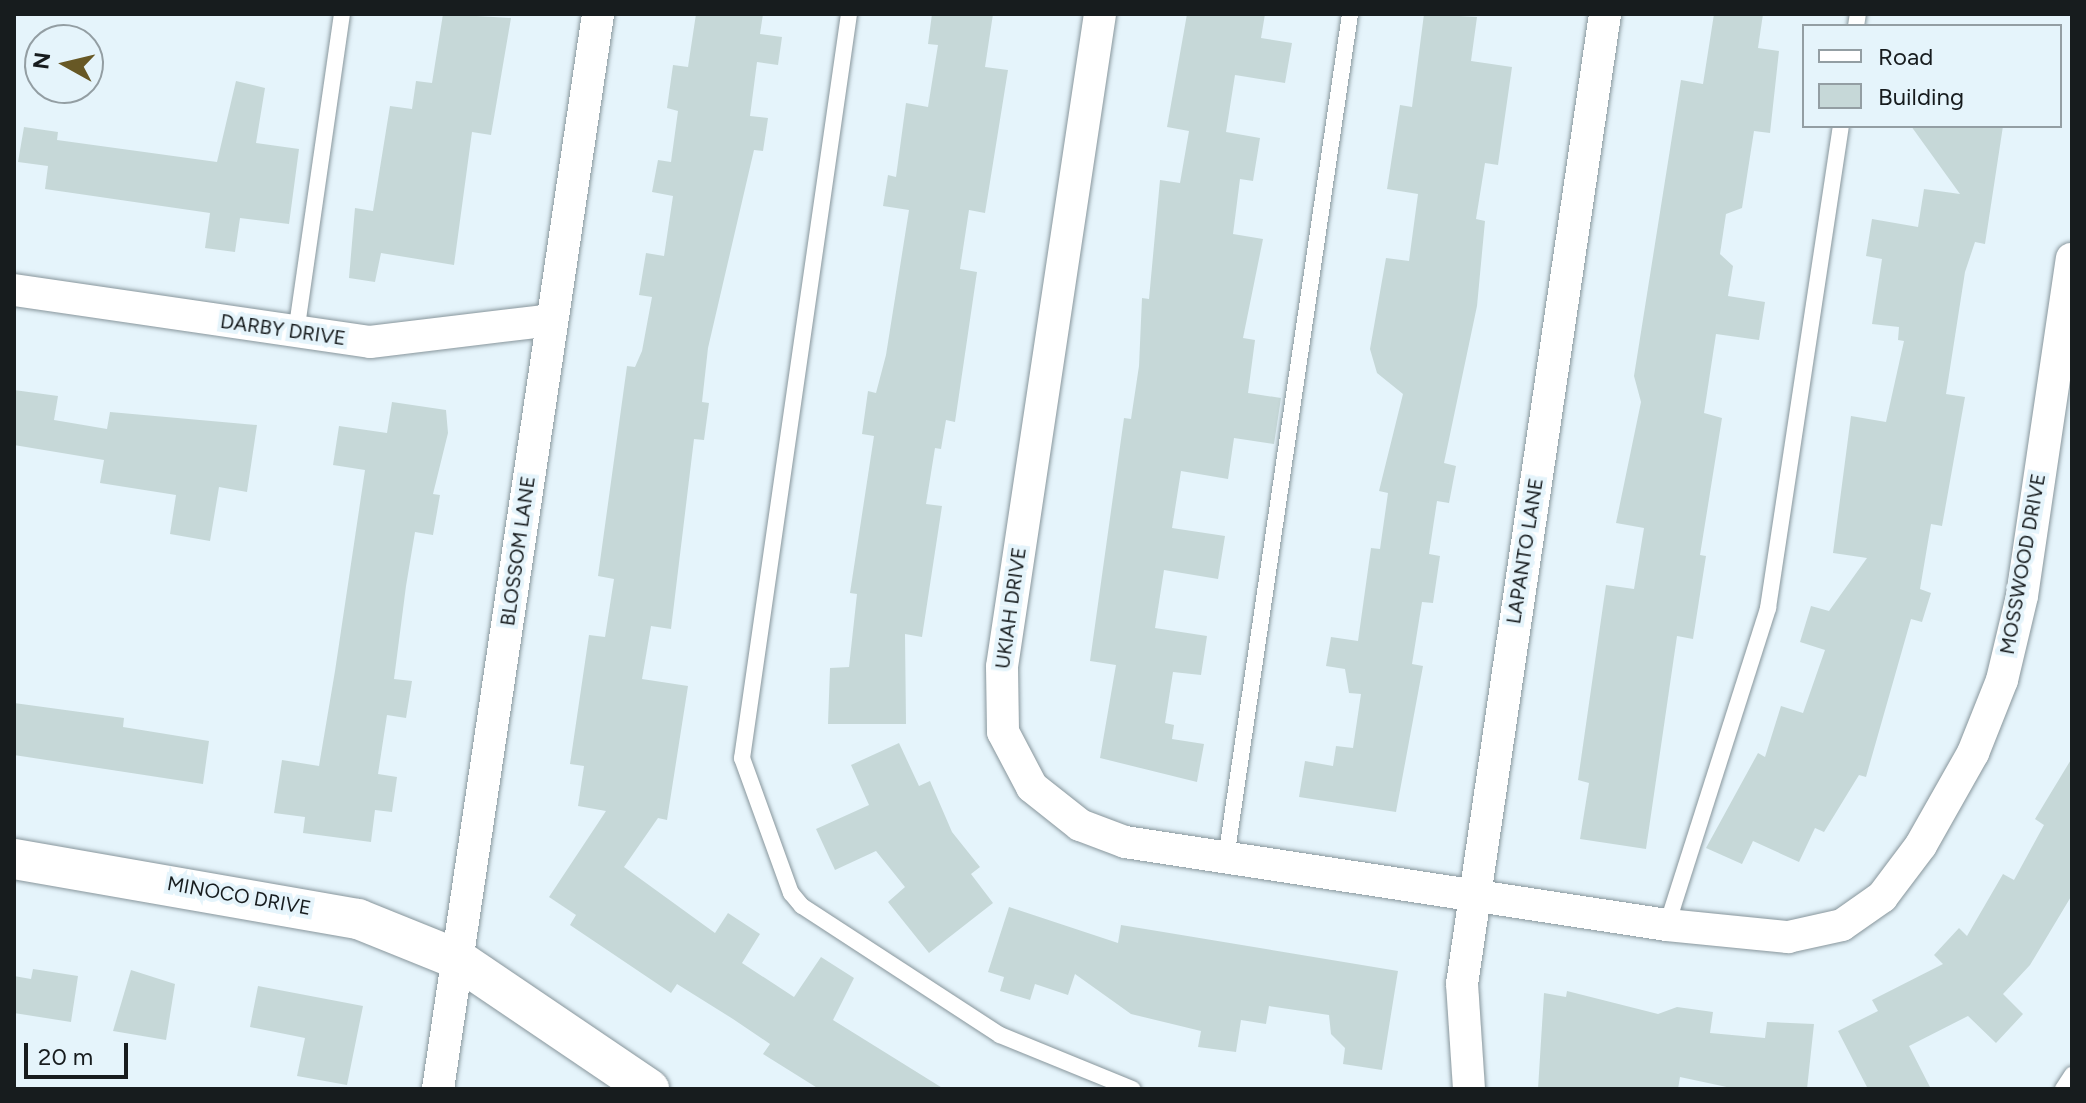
<!DOCTYPE html>
<style>
body{margin:0}
#map{position:relative;width:2086px;height:1103px;overflow:hidden;background:#e5f4fb;font-family:Figtree,sans-serif}
div>[style]{position:absolute}
[style*='--x']{left:calc(var(--x)*1px);top:calc(var(--y)*1px);width:calc(var(--w)*1px);rotate:calc(var(--a)*1deg)}
.building>*{inset:0;background:#c6d8d8}
.roads{filter:drop-shadow(0 0 2px #88969c) drop-shadow(0 0 2px #88969c)}
.service>*{height:16px;margin:-8px;padding:0 8px;transform-origin:8px;border-radius:8px;background:#fff}
.minor>*{height:32px;margin:-16px;padding:0 16px;transform-origin:16px;border-radius:16px;background:#fff}
.tertiary>*{height:40px;margin:-20px;padding:0 20px;transform-origin:20px;border-radius:20px;background:#fff}
span{translate:-50% -50%;white-space:nowrap;text-align:center;line-height:1.15;-webkit-text-stroke:8px #e5f4fb;paint-order:stroke}
.street-label{font-size:20px;color:#171c1e}
.frame{position:absolute;inset:0;border:16px solid #171c1e;pointer-events:none}
.legend{position:absolute;left:1802px;top:24px;width:260px;height:104px;box-sizing:border-box;background:#e5f4fb;border:2px solid #939ea3;margin:0;padding:10px 14px;list-style:none;font-size:24px;color:#171c1e}
.legend li{display:flex;align-items:center;gap:16px;height:40px}
.legend b{width:40px;border:2px solid #939ea3}
.north{position:absolute;left:24px;top:24px;width:80px;height:80px;box-sizing:border-box;background:#e5f4fb;border:2px solid #939ea3;border-radius:50%;rotate:278deg;font-size:22px;font-weight:700;line-height:32px;text-align:center;color:#171c1e}
.north::after{content:'';display:block;margin:auto;width:28px;height:36px;background:#675825;clip-path:polygon(50% 0,100% 100%,50% 72%,0 100%)}
.scale{position:absolute;left:24px;top:1043px;width:104px;height:36px;box-sizing:border-box;border:4px solid #171c1e;border-top:0;padding-left:10px;font-size:24px;line-height:28px;white-space:nowrap;color:#171c1e;-webkit-text-stroke:6px #e5f4fb;paint-order:stroke}
</style>
<div id="map">
<div class="building">
<i style="clip-path:polygon(443px 14px,511px 18px,491px 135px,472px 132px,454px 265px,381px 253px,375px 282px,349px 278px,355px 208px,373px 211px,390px 106px,412px 109px,416px 81px,432px 83px)"></i>
<i style="clip-path:polygon(696px 14px,763px 14px,760px 34px,782px 37px,778px 65px,757px 62px,750px 116px,768px 118px,763px 151px,754px 150px,708px 348px,702px 402px,709px 403px,704px 440px,694px 439px,671px 629px,651px 626px,642px 679px,688px 686px,667px 820px,658px 818px,624px 867px,715px 933px,728px 913px,760px 934px,742px 963px,794px 997px,821px 957px,854px 978px,833px 1020px,944px 1089px,819px 1089px,763px 1054px,770px 1044px,733px 1019px,677px 984px,671px 993px,570px 925px,576px 915px,549px 897px,606px 811px,578px 806px,584px 766px,570px 764px,589px 635px,605px 637px,614px 579px,598px 576px,627px 366px,635px 367px,642px 351px,652px 297px,639px 295px,646px 253px,664px 256px,673px 196px,652px 192px,658px 160px,671px 162px,678px 111px,667px 108px,673px 65px,688px 67px)"></i>
<i style="clip-path:polygon(932px 14px,993px 14px,985px 67px,1008px 70px,985px 213px,969px 210px,960px 269px,977px 272px,955px 422px,946px 420px,941px 449px,935px 448px,926px 504px,942px 506px,922px 637px,905px 634px,906px 724px,828px 724px,830px 668px,849px 667px,857px 594px,850px 593px,874px 436px,862px 434px,868px 391px,876px 393px,886px 355px,909px 210px,883px 206px,888px 175px,896px 177px,906px 103px,928px 107px,938px 45px,928px 44px)"></i>
<i style="clip-path:polygon(1187px 14px,1265px 14px,1261px 38px,1292px 43px,1285px 83px,1235px 75px,1226px 132px,1260px 138px,1253px 181px,1240px 179px,1233px 234px,1263px 239px,1243px 338px,1255px 340px,1248px 393px,1281px 398px,1274px 444px,1234px 438px,1228px 479px,1181px 471px,1172px 528px,1225px 536px,1218px 579px,1164px 570px,1155px 628px,1207px 636px,1201px 675px,1173px 672px,1165px 723px,1174px 725px,1172px 739px,1204px 744px,1197px 782px,1100px 758px,1116px 665px,1090px 661px,1124px 418px,1131px 419px,1139px 366px,1142px 298px,1149px 299px,1160px 180px,1180px 183px,1189px 131px,1167px 127px)"></i>
<i style="clip-path:polygon(1424px 14px,1477px 17px,1471px 61px,1512px 67px,1498px 165px,1485px 163px,1476px 219px,1485px 221px,1477px 306px,1444px 463px,1456px 466px,1449px 503px,1437px 501px,1429px 554px,1440px 556px,1433px 603px,1422px 602px,1412px 664px,1423px 666px,1396px 812px,1299px 797px,1305px 761px,1333px 766px,1336px 746px,1353px 748px,1361px 694px,1349px 693px,1345px 669px,1326px 666px,1331px 637px,1358px 641px,1371px 548px,1380px 549px,1388px 493px,1379px 491px,1403px 394px,1377px 373px,1370px 349px,1386px 258px,1409px 261px,1418px 194px,1387px 189px,1400px 105px,1412px 107px)"></i>
<i style="clip-path:polygon(1714px 14px,1763px 14px,1758px 48px,1779px 51px,1770px 133px,1754px 131px,1742px 208px,1726px 214px,1720px 254px,1733px 266px,1728px 296px,1765px 302px,1759px 340px,1716px 334px,1704px 413px,1722px 418px,1700px 555px,1706px 556px,1693px 639px,1677px 636px,1646px 849px,1580px 839px,1589px 783px,1578px 780px,1606px 585px,1634px 589px,1644px 528px,1616px 523px,1641px 402px,1634px 376px,1681px 80px,1703px 84px)"></i>
<i style="clip-path:polygon(236px 81px,265px 88px,256px 143px,299px 149px,289px 224px,240px 218px,235px 252px,205px 248px,210px 213px,45px 189px,48px 166px,18px 162px,24px 127px,58px 132px,57px 140px,217px 162px)"></i>
<i style="clip-path:polygon(1911px 126px,2003px 126px,1985px 244px,1975px 242px,1965px 272px,1946px 394px,1965px 397px,1942px 526px,1931px 524px,1920px 589px,1931px 593px,1922px 622px,1911px 619px,1866px 777px,1859px 775px,1824px 832px,1815px 828px,1799px 862px,1753px 841px,1742px 864px,1706px 848px,1758px 753px,1765px 757px,1781px 706px,1803px 713px,1825px 650px,1800px 642px,1811px 606px,1829px 611px,1867px 558px,1833px 553px,1851px 416px,1886px 422px,1904px 341px,1898px 340px,1899px 327px,1872px 324px,1882px 259px,1866px 256px,1872px 219px,1918px 227px,1924px 189px,1960px 194px)"></i>
<i style="clip-path:polygon(14px 390px,58px 396px,54px 420px,107px 429px,110px 412px,257px 425px,247px 492px,219px 487px,210px 541px,170px 534px,176px 495px,100px 483px,104px 460px,14px 445px)"></i>
<i style="clip-path:polygon(392px 402px,446px 410px,448px 433px,433px 494px,440px 495px,433px 535px,415px 532px,406px 586px,394px 679px,412px 681px,406px 718px,387px 715px,378px 774px,397px 777px,392px 812px,375px 810px,371px 842px,303px 833px,305px 817px,274px 813px,282px 760px,319px 766px,335px 671px,365px 470px,333px 465px,339px 426px,387px 433px)"></i>
<i style="clip-path:polygon(14px 703px,124px 718px,123px 727px,209px 741px,203px 784px,14px 755px)"></i>
<i style="clip-path:polygon(899px 743px,919px 786px,930px 781px,952px 832px,980px 867px,971px 874px,993px 903px,929px 953px,888px 902px,905px 887px,876px 851px,835px 870px,816px 829px,869px 805px,851px 765px)"></i>
<i style="clip-path:polygon(2072px 758px,2072px 895px,2030px 965px,2003px 994px,2023px 1014px,1996px 1043px,1968px 1016px,1909px 1046px,1931px 1089px,1868px 1089px,1838px 1031px,1878px 1011px,1872px 1000px,1943px 964px,1934px 955px,1959px 928px,1967px 936px,2003px 874px,2014px 880px,2044px 825px,2035px 819px)"></i>
<i style="clip-path:polygon(1009px 907px,1118px 943px,1121px 925px,1398px 971px,1382px 1070px,1343px 1064px,1345px 1048px,1331px 1034px,1329px 1015px,1269px 1006px,1266px 1024px,1241px 1020px,1236px 1052px,1198px 1047px,1201px 1031px,1131px 1014px,1075px 974px,1068px 995px,1035px 984px,1030px 1000px,1000px 991px,1004px 977px,988px 972px)"></i>
<i style="clip-path:polygon(33px 969px,78px 976px,71px 1022px,14px 1013px,14px 976px,31px 979px)"></i>
<i style="clip-path:polygon(131px 970px,175px 984px,166px 1040px,113px 1031px)"></i>
<i style="clip-path:polygon(258px 986px,363px 1006px,347px 1085px,297px 1076px,305px 1038px,250px 1027px)"></i>
<i style="clip-path:polygon(1567px 991px,1658px 1014px,1677px 1007px,1713px 1012px,1710px 1033px,1765px 1038px,1767px 1022px,1814px 1024px,1807px 1089px,1736px 1089px,1680px 1077px,1678px 1089px,1538px 1089px,1544px 993px,1566px 997px)"></i>
</div>
<div class="roads">
<div class="service">
<i style="--x:849;--y:14;--w:752;--a:98.18"></i>
<i style="--x:742;--y:758;--w:144;--a:70.1"></i>
<i style="--x:791;--y:893;--w:17;--a:50"></i>
<i style="--x:802;--y:906;--w:236;--a:33.1"></i>
<i style="--x:1000;--y:1035;--w:143;--a:22.2"></i>
<i style="--x:1856;--y:26;--w:12;--a:-81"></i>
<i style="--x:296;--y:333;--w:322;--a:-81.8"></i>
<i style="--x:1226;--y:858;--w:853;--a:-81.64"></i>
<i style="--x:1667;--y:925;--w:333;--a:-72.3"></i>
<i style="--x:1768;--y:608;--w:487;--a:-81.4"></i>
<i style="--x:2063;--y:1089;--w:17;--a:-57"></i>
</div>
<div class="minor">
<i style="--x:1100;--y:14;--w:660;--a:98.54"></i>
<i style="--x:1002;--y:667;--w:65;--a:89.1"></i>
<i style="--x:1003;--y:732;--w:62;--a:62.2"></i>
<i style="--x:1032;--y:787;--w:61;--a:38.4"></i>
<i style="--x:1080;--y:825;--w:48;--a:20.7"></i>
<i style="--x:1125;--y:842;--w:548;--a:8.71"></i>
<i style="--x:1667;--y:925;--w:122;--a:5.7"></i>
<i style="--x:1788;--y:937;--w:55;--a:-12.5"></i>
<i style="--x:1842;--y:925;--w:49;--a:-35"></i>
<i style="--x:1882;--y:897;--w:65;--a:-53.1"></i>
<i style="--x:1921;--y:845;--w:106;--a:-60.5"></i>
<i style="--x:1973;--y:753;--w:79;--a:-68.3"></i>
<i style="--x:2002;--y:680;--w:86;--a:-76.6"></i>
<i style="--x:2022;--y:596;--w:341;--a:-81.6"></i>
<i style="--x:14;--y:290;--w:360;--a:8.3"></i>
<i style="--x:370;--y:342;--w:183;--a:-6.9"></i>
<i style="--x:438;--y:1089;--w:1087;--a:-81.53"></i>
<i style="--x:1469;--y:1089;--w:105;--a:-93.8"></i>
<i style="--x:1462;--y:984;--w:980;--a:-81.61"></i>
</div>
<div class="tertiary">
<i style="--x:14;--y:859;--w:349;--a:9.9"></i>
<i style="--x:358;--y:919;--w:107;--a:22"></i>
<i style="--x:457;--y:959;--w:232;--a:34.1"></i>
</div>
</div>
<div class="street-label">
<span style="left:283px;top:330px;rotate:8deg">DARBY DRIVE</span>
<span style="left:518px;top:551px;rotate:-82deg">BLOSSOM LANE</span>
<span style="left:1525px;top:551px;rotate:-81deg">LAPANTO LANE</span>
<span style="left:2023px;top:564px;rotate:-80deg">MOSSWOOD DRIVE</span>
<span style="left:1011px;top:608px;rotate:-82deg">UKIAH DRIVE</span>
<span style="left:239px;top:896px;rotate:10deg">MINOCO DRIVE</span>
</div>
<div class="frame"></div>
<ul class="legend">
<li><b style="height:10px;background:#fff"></b>Road</li>
<li><b style="height:22px;background:#c6d8d8"></b>Building</li>
</ul>
<div class="north">N</div>
<div class="scale">20 m</div>
</div>
